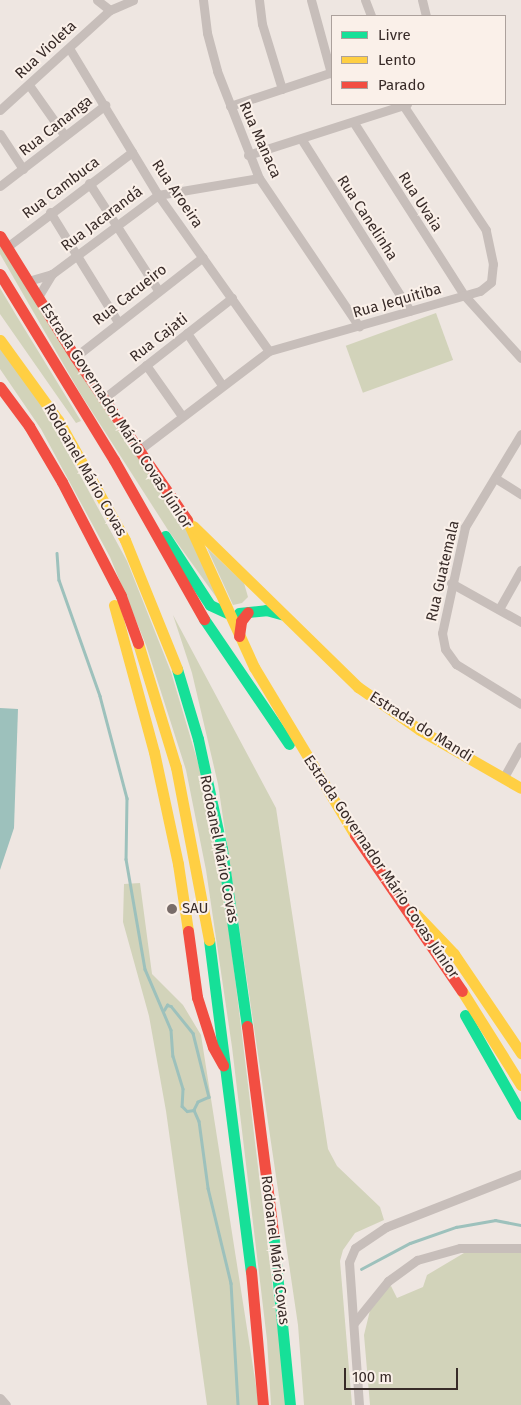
<!DOCTYPE html>
<meta charset="utf-8">
<style>
body{margin:0}
#map{position:relative;width:521px;height:1405px;overflow:hidden;background:#eee6e1;font-family:"Fira Sans",sans-serif}
div>[style]{position:absolute}
[style*='--x']{left:calc(var(--x)*1px);top:calc(var(--y)*1px);width:calc(var(--w)*1px);rotate:calc(var(--a)*1deg)}
.green>*{inset:0;background:#d2d3ba;transform-origin:0 0}
.water>*{inset:0;background:#9dc1bc}
.stream>*{height:2.5px;margin:-1.25px;padding:0 1.25px;transform-origin:1.25px;border-radius:1.25px;background:#9dc1bc}
.street>*{height:9px;margin:-4.5px;padding:0 4.5px;transform-origin:4.5px;border-radius:4.5px;background:#c7beba}
.fast>*{height:11px;margin:-5.5px;padding:0 5.5px;transform-origin:5.5px;border-radius:5.5px;background:#16e098}
.slow>*{height:11px;margin:-5.5px;padding:0 5.5px;transform-origin:5.5px;border-radius:5.5px;background:#ffcf43}
.jam>*{height:11px;margin:-5.5px;padding:0 5.5px;transform-origin:5.5px;border-radius:5.5px;background:#f24e42}
.dots>*{width:14px;height:14px;translate:-50% -50%;box-sizing:border-box;border:2px solid #faf0e9;border-radius:50%}
span{translate:-50% -50%;white-space:nowrap;text-align:center;line-height:1.15;-webkit-text-stroke:4px #faf0e9;paint-order:stroke}
.street-label{font-size:15px;color:#382b28}
.poi-label{font-size:15px;color:#382b28}
.left{translate:0 -50%;text-align:left}
.legend{position:absolute;left:331px;top:15px;width:175px;height:90px;box-sizing:border-box;background:#faf0e9;border:1px solid #aca19c;margin:0;padding:6px 9px;list-style:none;font-size:15px;color:#382b28}
.legend li{display:flex;align-items:center;gap:10px;height:25px}
.legend b{width:25px;border:1px solid #aca19c}
.scale{position:absolute;left:344px;top:1368px;width:114px;height:22px;box-sizing:border-box;border:2px solid #382b28;border-top:0;padding-left:6px;font-size:15px;line-height:18px;white-space:nowrap;color:#382b28;-webkit-text-stroke:4px #faf0e9;paint-order:stroke}
</style>
<div id="map">
<div class="green">
<i style="clip-path:polygon(0 245px,188px 530px,219px 601px,168px 530px,80px 393px,0 254px)"></i>
<i style="clip-path:polygon(0 288px,16px 315px,81px 421px,76px 423px,0 314px)"></i>
<i style="left:436px;top:313px;width:50px;height:96px;rotate:70deg"></i>
<i style="clip-path:polygon(0 343px,34px 391px,127px 561px,171px 672px,199px 766px,226px 904px,287px 1405px,271px 1405px,267px 1340px,232px 1047px,206px 870px,186px 770px,146px 645px,110px 557px,41px 429px,0 369px)"></i>
<i style="clip-path:polygon(207px 548px,244px 583px,248px 597px,242px 603px,233px 605px)"></i>
<i style="clip-path:polygon(173px 615px,276px 808px,328px 1149px,337px 1166px,380px 1207px,384px 1220px,355px 1233px,343px 1250px,340px 1261px,352px 1405px,304px 1405px,298px 1325px,218px 784px,192px 673px)"></i>
<i style="clip-path:polygon(140px 883px,152px 974px,183px 1005px,201px 1035px,259px 1405px,207px 1405px,166px 1111px,149px 1016px,123px 922px,124px 884px)"></i>
<i style="clip-path:polygon(510px 1248px,521px 1251px,521px 1405px,370px 1405px,364px 1335px,372px 1302px,379px 1292px,391px 1286px,397px 1298px,423px 1287px,427px 1275px,464px 1253px)"></i>
</div>
<div class="water">
<i style="clip-path:polygon(0 708px,18px 709px,14px 828px,0 870px)"></i>
</div>
<div class="stream">
<i style="--x:57;--y:553;--w:27;--a:86"></i>
<i style="--x:59;--y:580;--w:123;--a:70.5"></i>
<i style="--x:100;--y:696;--w:106;--a:75.2"></i>
<i style="--x:127;--y:798;--w:61;--a:90.9"></i>
<i style="--x:126;--y:859;--w:112;--a:80.2"></i>
<i style="--x:145;--y:969;--w:66;--a:66.9"></i>
<i style="--x:171;--y:1030;--w:26;--a:86"></i>
<i style="--x:173;--y:1056;--w:34;--a:73"></i>
<i style="--x:183;--y:1089;--w:17;--a:93"></i>
<i style="--x:182;--y:1106;--w:7;--a:45"></i>
<i style="--x:187;--y:1111;--w:7;--a:-8"></i>
<i style="--x:194;--y:1110;--w:12;--a:66"></i>
<i style="--x:199;--y:1121;--w:68;--a:82.3"></i>
<i style="--x:208;--y:1188;--w:98;--a:76.4"></i>
<i style="--x:231;--y:1283;--w:122;--a:86.7"></i>
<i style="--x:164;--y:1010;--w:6;--a:-59"></i>
<i style="--x:167;--y:1005;--w:4;--a:14"></i>
<i style="--x:171;--y:1006;--w:35;--a:51"></i>
<i style="--x:193;--y:1033;--w:66;--a:76"></i>
<i style="--x:209;--y:1097;--w:12;--a:156"></i>
<i style="--x:198;--y:1102;--w:9;--a:117"></i>
<i style="--x:361;--y:1269;--w:55;--a:-28"></i>
<i style="--x:410;--y:1243;--w:49;--a:-19.2"></i>
<i style="--x:456;--y:1227;--w:40;--a:-10"></i>
<i style="--x:495;--y:1220;--w:26;--a:11"></i>
</div>
<div class="street">
<i style="--x:97;--y:0;--w:16;--a:38"></i>
<i style="--x:203;--y:0;--w:33;--a:83"></i>
<i style="--x:207;--y:33;--w:39;--a:75"></i>
<i style="--x:217;--y:71;--w:115;--a:68.6"></i>
<i style="--x:259;--y:178;--w:179;--a:56"></i>
<i style="--x:259;--y:0;--w:24;--a:83"></i>
<i style="--x:262;--y:24;--w:68;--a:72.9"></i>
<i style="--x:311;--y:0;--w:76;--a:74.7"></i>
<i style="--x:365;--y:0;--w:17;--a:69"></i>
<i style="--x:422;--y:0;--w:16;--a:76"></i>
<i style="--x:69;--y:48;--w:172;--a:58.8"></i>
<i style="--x:158;--y:195;--w:191;--a:54.6"></i>
<i style="--x:29;--y:85;--w:62;--a:54.8"></i>
<i style="--x:230;--y:106;--w:108;--a:-18.4"></i>
<i style="--x:0;--y:110;--w:149;--a:-42.3"></i>
<i style="--x:110;--y:10;--w:25;--a:-23"></i>
<i style="--x:354;--y:123;--w:204;--a:57.4"></i>
<i style="--x:464;--y:295;--w:85;--a:47.9"></i>
<i style="--x:0;--y:134;--w:42;--a:56.7"></i>
<i style="--x:302;--y:140;--w:202;--a:57.7"></i>
<i style="--x:248;--y:155;--w:167;--a:-17.8"></i>
<i style="--x:89;--y:183;--w:127;--a:57.2"></i>
<i style="--x:0;--y:186;--w:133;--a:-37.6"></i>
<i style="--x:50;--y:212;--w:129;--a:58.3"></i>
<i style="--x:7;--y:247;--w:157;--a:-37.2"></i>
<i style="--x:28;--y:281;--w:25;--a:-16"></i>
<i style="--x:38;--y:297;--w:27;--a:-59"></i>
<i style="--x:52;--y:274;--w:132;--a:-36.7"></i>
<i style="--x:158;--y:195;--w:102;--a:-9.6"></i>
<i style="--x:187;--y:333;--w:63;--a:56.1"></i>
<i style="--x:75;--y:357;--w:162;--a:-38"></i>
<i style="--x:146;--y:365;--w:62;--a:54.8"></i>
<i style="--x:103;--y:399;--w:164;--a:-38.1"></i>
<i style="--x:521;--y:434;--w:109;--a:121.1"></i>
<i style="--x:465;--y:527;--w:108;--a:102.2"></i>
<i style="--x:442;--y:633;--w:16;--a:79"></i>
<i style="--x:445;--y:649;--w:19;--a:54"></i>
<i style="--x:456;--y:664;--w:76;--a:31.6"></i>
<i style="--x:139;--y:450;--w:163;--a:-37.3"></i>
<i style="--x:269;--y:351;--w:219;--a:-15.9"></i>
<i style="--x:480;--y:291;--w:14;--a:-39"></i>
<i style="--x:491;--y:282;--w:18;--a:-84"></i>
<i style="--x:493;--y:264;--w:35;--a:-102"></i>
<i style="--x:486;--y:230;--w:150;--a:-123.6"></i>
<i style="--x:495;--y:478;--w:31;--a:32"></i>
<i style="--x:451;--y:583;--w:80;--a:29.1"></i>
<i style="--x:499;--y:609;--w:45;--a:-60.6"></i>
<i style="--x:504;--y:777;--w:35;--a:-61"></i>
<i style="--x:354;--y:1323;--w:54;--a:-51"></i>
<i style="--x:388;--y:1281;--w:36;--a:-36"></i>
<i style="--x:417;--y:1260;--w:45;--a:-15.6"></i>
<i style="--x:460;--y:1248;--w:61;--a:0"></i>
<i style="--x:0;--y:1398;--w:9;--a:49"></i>
<i style="--x:359;--y:1405;--w:143;--a:-94"></i>
<i style="--x:349;--y:1262;--w:15;--a:-67"></i>
<i style="--x:355;--y:1248;--w:37;--a:-34"></i>
<i style="--x:386;--y:1227;--w:145;--a:-21.4"></i>
</div>
<div class="fast">
<i style="--x:165;--y:536;--w:82;--a:56.9"></i>
<i style="--x:210;--y:605;--w:21;--a:25"></i>
<i style="--x:239;--y:613;--w:27;--a:-6"></i>
<i style="--x:266;--y:610;--w:16;--a:15"></i>
<i style="--x:204;--y:619;--w:151;--a:55.8"></i>
<i style="--x:177;--y:669;--w:73;--a:73.3"></i>
<i style="--x:198;--y:739;--w:113;--a:77.7"></i>
<i style="--x:222;--y:849;--w:179;--a:82"></i>
<i style="--x:209;--y:940;--w:334;--a:82.8"></i>
<i style="--x:465;--y:1015;--w:114;--a:60.5"></i>
<i style="--x:273;--y:1232;--w:174;--a:84.4"></i>
</div>
<div class="slow">
<i style="--x:0;--y:340;--w:99;--a:54.1"></i>
<i style="--x:58;--y:420;--w:137;--a:60.8"></i>
<i style="--x:125;--y:540;--w:139;--a:68"></i>
<i style="--x:187;--y:520;--w:162;--a:65.5"></i>
<i style="--x:254;--y:667;--w:196;--a:59"></i>
<i style="--x:193;--y:526;--w:231;--a:44.3"></i>
<i style="--x:358;--y:687;--w:75;--a:34.7"></i>
<i style="--x:420;--y:730;--w:116;--a:29.9"></i>
<i style="--x:114;--y:605;--w:152;--a:74.8"></i>
<i style="--x:154;--y:752;--w:115;--a:77.9"></i>
<i style="--x:178;--y:864;--w:68;--a:81.5"></i>
<i style="--x:138;--y:643;--w:130;--a:73"></i>
<i style="--x:176;--y:767;--w:176;--a:79.2"></i>
<i style="--x:416;--y:914;--w:55;--a:46.5"></i>
<i style="--x:454;--y:954;--w:120;--a:55.9"></i>
<i style="--x:462;--y:991;--w:111;--a:57.9"></i>
</div>
<div class="jam">
<i style="--x:0;--y:236;--w:142;--a:58.2"></i>
<i style="--x:75;--y:357;--w:198;--a:55.5"></i>
<i style="--x:0;--y:274;--w:218;--a:58.5"></i>
<i style="--x:114;--y:460;--w:183;--a:60.5"></i>
<i style="--x:0;--y:387;--w:49;--a:53.4"></i>
<i style="--x:29;--y:426;--w:65;--a:59.5"></i>
<i style="--x:62;--y:482;--w:128;--a:62.6"></i>
<i style="--x:121;--y:596;--w:50;--a:70.1"></i>
<i style="--x:239;--y:636;--w:15;--a:-82"></i>
<i style="--x:241;--y:621;--w:11;--a:-52"></i>
<i style="--x:355;--y:835;--w:189;--a:55.6"></i>
<i style="--x:188;--y:931;--w:67;--a:82.2"></i>
<i style="--x:197;--y:997;--w:52;--a:72.3"></i>
<i style="--x:213;--y:1047;--w:21;--a:61"></i>
<i style="--x:247;--y:1026;--w:208;--a:82.8"></i>
<i style="--x:251;--y:1271;--w:135;--a:84.9"></i>
</div>
<div class="dots">
<i style="left:172px;top:909px;background:#786c69"></i>
</div>
<div class="street-label">
<span style="left:46px;top:50px;rotate:-43deg">Rua Violeta</span>
<span style="left:56px;top:126px;rotate:-38deg">Rua Cananga</span>
<span style="left:260px;top:140px;rotate:66deg">Rua Manaca</span>
<span style="left:61px;top:188px;rotate:-37deg">Rua Cambuca</span>
<span style="left:177px;top:194px;rotate:56deg">Rua Aroeira</span>
<span style="left:420px;top:202px;rotate:57deg">Rua Uvaia</span>
<span style="left:367px;top:218px;rotate:57deg">Rua Canelinha</span>
<span style="left:102px;top:219px;rotate:-37deg">Rua Jacarandá</span>
<span style="left:130px;top:295px;rotate:-38deg">Rua Cacueiro</span>
<span style="left:397px;top:301px;rotate:-16deg">Rua Jequitiba</span>
<span style="left:159px;top:338px;rotate:-38deg">Rua Cajati</span>
<span style="left:116px;top:416px;rotate:57deg">Estrada Governador Mário Covas Júnior</span>
<span style="left:85px;top:470px;rotate:60deg">Rodoanel Mário Covas</span>
<span style="left:443px;top:571px;rotate:-77deg">Rua Guatemala</span>
<span style="left:421px;top:727px;rotate:32deg">Estrada do Mandi</span>
<span style="left:219px;top:849px;rotate:79deg">Rodoanel Mário Covas</span>
<span style="left:381px;top:867px;rotate:56deg">Estrada Governador Mário Covas Júnior</span>
<span style="left:275px;top:1250px;rotate:83deg">Rodoanel Mário Covas</span>
</div>
<div class="poi-label">
<span class="left" style="left:182px;top:909px">SAU</span>
</div>
<ul class="legend">
<li><b style="height:6px;background:#16e098"></b>Livre</li>
<li><b style="height:6px;background:#ffcf43"></b>Lento</li>
<li><b style="height:6px;background:#f24e42"></b>Parado</li>
</ul>
<div class="scale">100 m</div>
</div>
